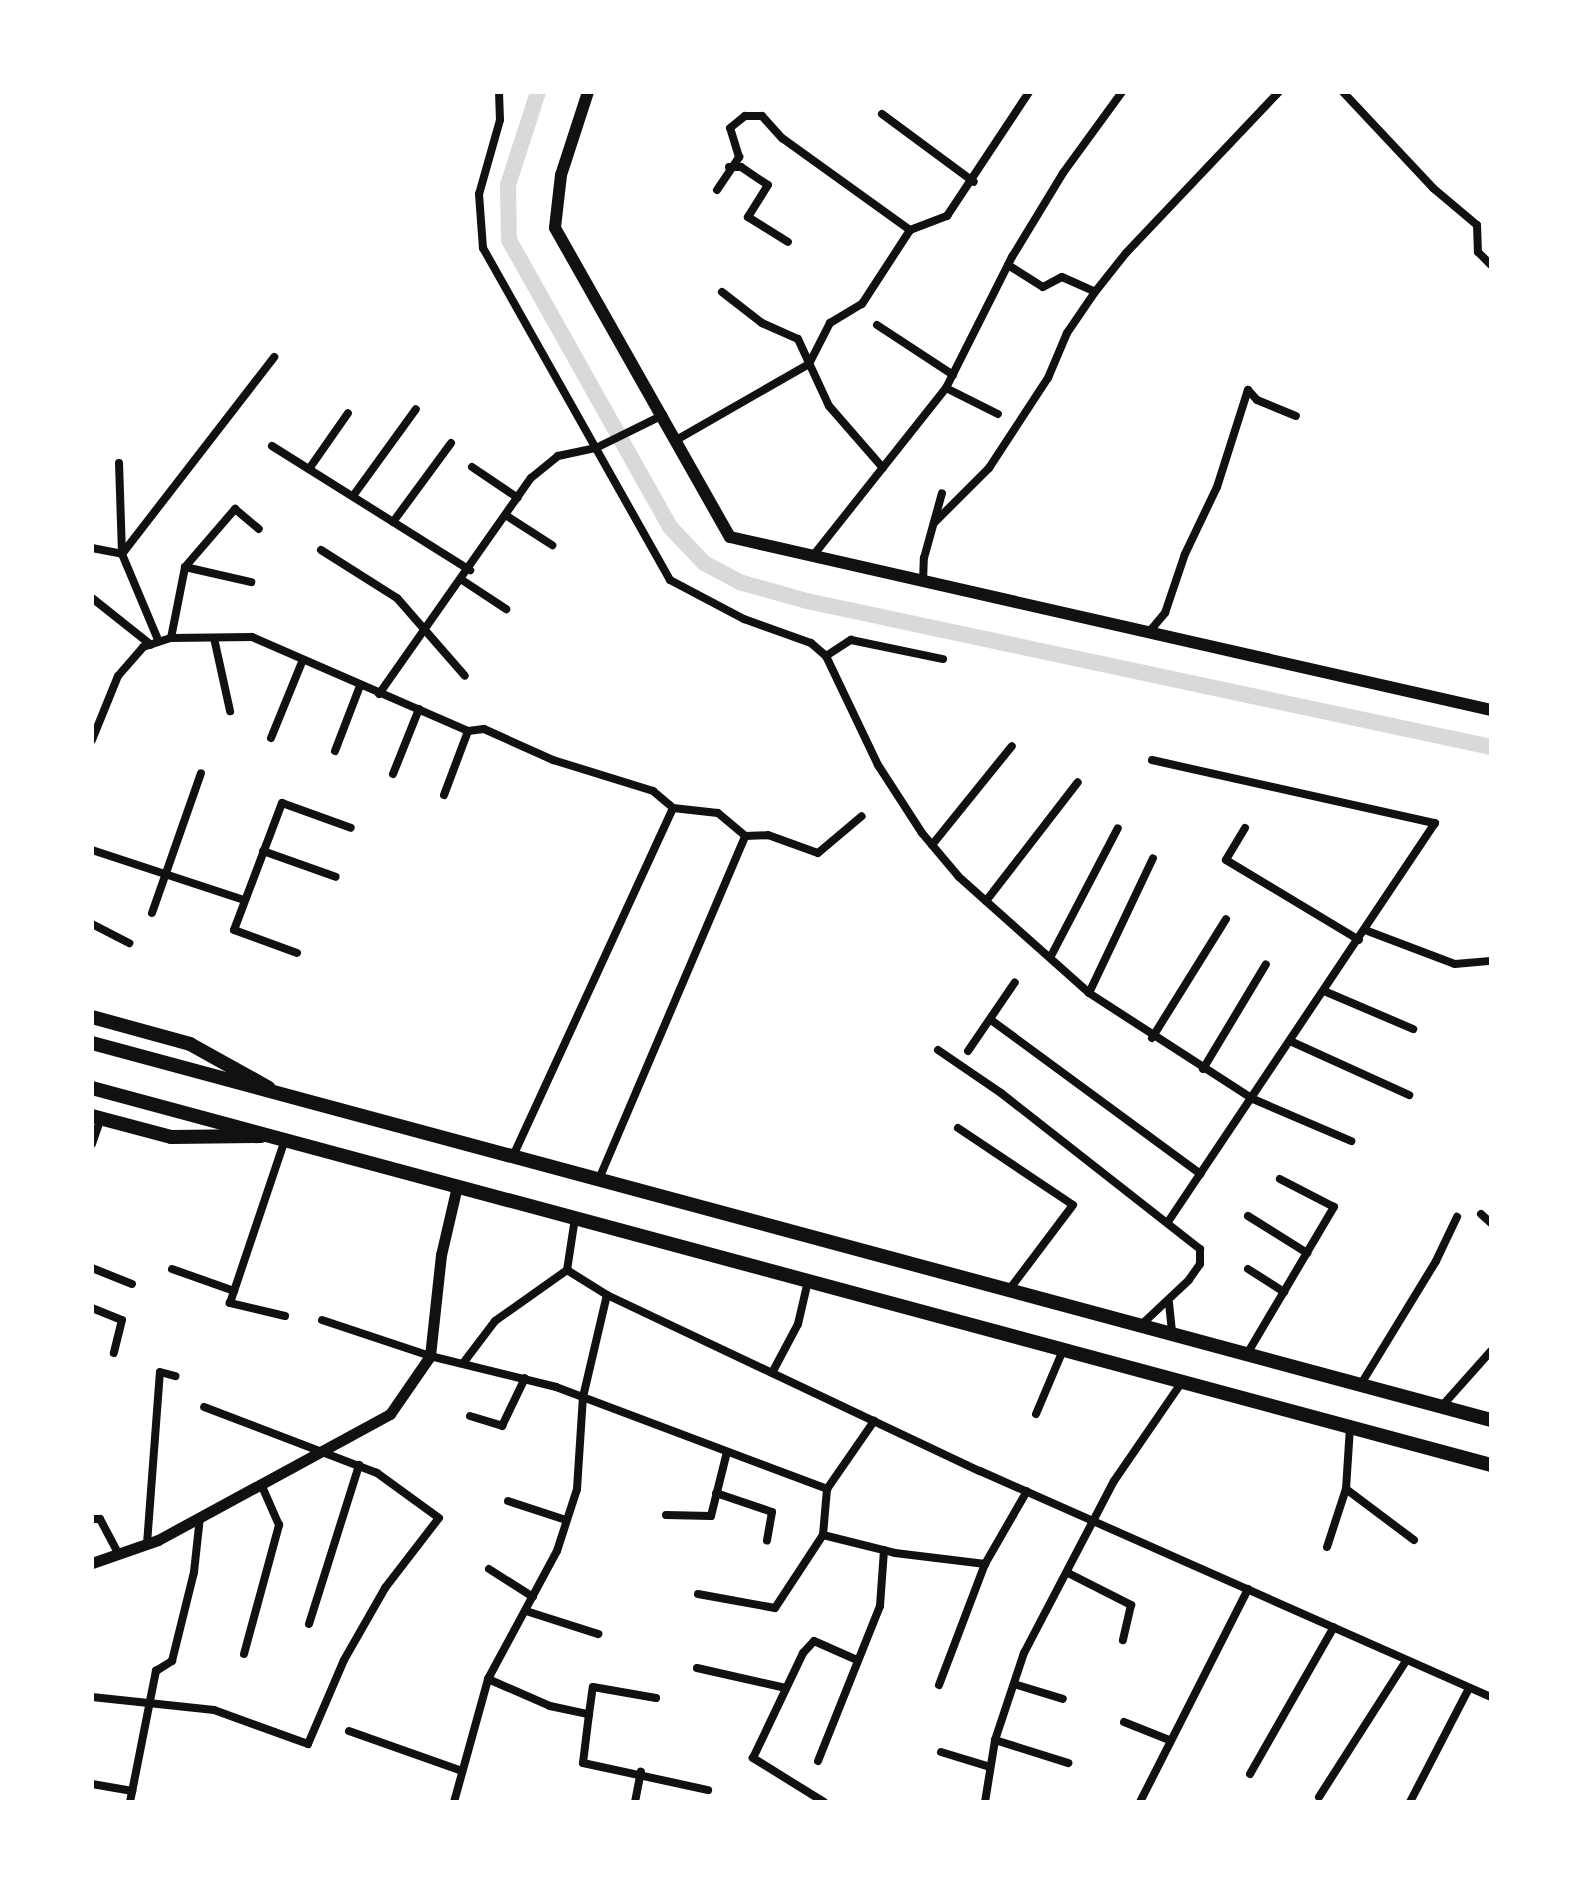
<!DOCTYPE html>
<style>
body{margin:0}
#map{position:relative;width:1583px;height:1894px;overflow:hidden;background:#fff;font-family:"PT Sans",sans-serif}
div>[style]{position:absolute}
[style*='--x']{left:calc(var(--x)*1px);top:calc(var(--y)*1px);width:calc(var(--w)*1px);rotate:calc(var(--a)*1deg)}
.canal>*{height:16px;margin:-8px;padding:0 8px;transform-origin:8px;border-radius:8px;background:#d9d9d9}
.minor>*{height:8px;margin:-4px;padding:0 4px;transform-origin:4px;border-radius:4px;background:#111}
.tertiary>*{height:11px;margin:-5.5px;padding:0 5.5px;transform-origin:5.5px;border-radius:5.5px;background:#111}
.secondary>*{height:12px;margin:-6px;padding:0 6px;transform-origin:6px;border-radius:6px;background:#111}
.primary>*{height:14px;margin:-7px;padding:0 7px;transform-origin:7px;border-radius:7px;background:#111}
.trunk>*{height:14px;margin:-7px;padding:0 7px;transform-origin:7px;border-radius:7px;background:#111}
span{translate:-50% -50%;white-space:nowrap;text-align:center;line-height:1.15;-webkit-text-stroke:7px #fff;paint-order:stroke}
.frame{position:absolute;inset:0;border:94px solid #fff;pointer-events:none}
</style>
<div id="map">
<div class="canal">
<i style="--x:538;--y:92;--w:98;--a:107.9"></i>
<i style="--x:508;--y:185;--w:55;--a:89"></i>
<i style="--x:509;--y:240;--w:329;--a:60.7"></i>
<i style="--x:670;--y:527;--w:50;--a:46.6"></i>
<i style="--x:704;--y:563;--w:40;--a:28"></i>
<i style="--x:739;--y:582;--w:71;--a:15.6"></i>
<i style="--x:807;--y:601;--w:699;--a:12.05"></i>
</div>
<div class="minor">
<i style="--x:499;--y:92;--w:28;--a:88"></i>
<i style="--x:500;--y:120;--w:77;--a:105.8"></i>
<i style="--x:479;--y:194;--w:54;--a:85.8"></i>
<i style="--x:483;--y:248;--w:381;--a:60.6"></i>
<i style="--x:670;--y:580;--w:84;--a:27.8"></i>
<i style="--x:744;--y:619;--w:71;--a:19.7"></i>
<i style="--x:811;--y:643;--w:20;--a:41"></i>
<i style="--x:826;--y:656;--w:121;--a:64.5"></i>
<i style="--x:878;--y:765;--w:81;--a:57.1"></i>
<i style="--x:922;--y:833;--w:57;--a:49.9"></i>
<i style="--x:959;--y:877;--w:174;--a:41.7"></i>
<i style="--x:1089;--y:993;--w:195;--a:32.9"></i>
<i style="--x:1253;--y:1099;--w:107;--a:23.2"></i>
<i style="--x:1343;--y:92;--w:132;--a:46.8"></i>
<i style="--x:1433;--y:188;--w:57;--a:40.1"></i>
<i style="--x:1477;--y:225;--w:27;--a:88"></i>
<i style="--x:1478;--y:252;--w:18;--a:45"></i>
<i style="--x:882;--y:114;--w:114;--a:36.5"></i>
<i style="--x:729;--y:167;--w:12;--a:0"></i>
<i style="--x:741;--y:167;--w:32;--a:34"></i>
<i style="--x:768;--y:185;--w:38;--a:122"></i>
<i style="--x:748;--y:217;--w:47;--a:32"></i>
<i style="--x:717;--y:190;--w:40;--a:-56"></i>
<i style="--x:739;--y:157;--w:30;--a:-107"></i>
<i style="--x:730;--y:128;--w:19;--a:-39"></i>
<i style="--x:745;--y:116;--w:17;--a:0"></i>
<i style="--x:762;--y:116;--w:30;--a:48"></i>
<i style="--x:782;--y:138;--w:158;--a:35.7"></i>
<i style="--x:1008;--y:265;--w:41;--a:32.2"></i>
<i style="--x:1043;--y:287;--w:21;--a:-28"></i>
<i style="--x:1062;--y:277;--w:36;--a:24"></i>
<i style="--x:1095;--y:292;--w:50;--a:-51.5"></i>
<i style="--x:1126;--y:253;--w:222;--a:-46.5"></i>
<i style="--x:722;--y:292;--w:51;--a:37.8"></i>
<i style="--x:762;--y:323;--w:39;--a:24"></i>
<i style="--x:798;--y:339;--w:74;--a:65.2"></i>
<i style="--x:829;--y:406;--w:82;--a:48.9"></i>
<i style="--x:877;--y:325;--w:91;--a:33.3"></i>
<i style="--x:946;--y:388;--w:58;--a:26.6"></i>
<i style="--x:678;--y:439;--w:151;--a:-29.8"></i>
<i style="--x:809;--y:364;--w:46;--a:-62.9"></i>
<i style="--x:830;--y:323;--w:37;--a:-31"></i>
<i style="--x:862;--y:304;--w:88;--a:-57"></i>
<i style="--x:910;--y:230;--w:40;--a:-21"></i>
<i style="--x:947;--y:216;--w:149;--a:-56.5"></i>
<i style="--x:272;--y:446;--w:234;--a:32.1"></i>
<i style="--x:119;--y:463;--w:91;--a:88.1"></i>
<i style="--x:472;--y:467;--w:55;--a:34"></i>
<i style="--x:309;--y:469;--w:68;--a:-55.1"></i>
<i style="--x:353;--y:496;--w:107;--a:-54.1"></i>
<i style="--x:507;--y:516;--w:54;--a:32.8"></i>
<i style="--x:393;--y:522;--w:98;--a:-53.7"></i>
<i style="--x:934;--y:523;--w:78;--a:-45"></i>
<i style="--x:989;--y:468;--w:108;--a:-56.8"></i>
<i style="--x:1048;--y:378;--w:49;--a:-67.1"></i>
<i style="--x:1067;--y:333;--w:50;--a:-55.7"></i>
<i style="--x:92;--y:548;--w:31;--a:11"></i>
<i style="--x:122;--y:554;--w:95;--a:67.2"></i>
<i style="--x:321;--y:550;--w:90;--a:32.3"></i>
<i style="--x:397;--y:598;--w:103;--a:48.9"></i>
<i style="--x:122;--y:554;--w:249;--a:-52.3"></i>
<i style="--x:812;--y:557;--w:216;--a:-51.6"></i>
<i style="--x:946;--y:388;--w:147;--a:-63.3"></i>
<i style="--x:1012;--y:257;--w:98;--a:-58.7"></i>
<i style="--x:1063;--y:173;--w:100;--a:-53.9"></i>
<i style="--x:185;--y:567;--w:68;--a:12.8"></i>
<i style="--x:462;--y:580;--w:53;--a:33.4"></i>
<i style="--x:923;--y:582;--w:24;--a:-88"></i>
<i style="--x:924;--y:558;--w:67;--a:-74.5"></i>
<i style="--x:92;--y:598;--w:75;--a:38.5"></i>
<i style="--x:1149;--y:632;--w:25;--a:-50"></i>
<i style="--x:1165;--y:613;--w:62;--a:-71.3"></i>
<i style="--x:1185;--y:554;--w:74;--a:-64.5"></i>
<i style="--x:1217;--y:487;--w:102;--a:-72.3"></i>
<i style="--x:1248;--y:390;--w:13;--a:48"></i>
<i style="--x:1257;--y:400;--w:42;--a:22.3"></i>
<i style="--x:171;--y:638;--w:72;--a:-78.8"></i>
<i style="--x:185;--y:567;--w:77;--a:-49.2"></i>
<i style="--x:235;--y:509;--w:31;--a:40"></i>
<i style="--x:214;--y:638;--w:75;--a:77.6"></i>
<i style="--x:826;--y:656;--w:30;--a:-33"></i>
<i style="--x:851;--y:640;--w:94;--a:11.7"></i>
<i style="--x:379;--y:694;--w:264;--a:-54.9"></i>
<i style="--x:531;--y:478;--w:35;--a:-39"></i>
<i style="--x:558;--y:456;--w:39;--a:-12"></i>
<i style="--x:596;--y:448;--w:75;--a:-26.2"></i>
<i style="--x:271;--y:738;--w:82;--a:-67.8"></i>
<i style="--x:92;--y:740;--w:69;--a:-67.9"></i>
<i style="--x:118;--y:676;--w:38;--a:-49"></i>
<i style="--x:143;--y:647;--w:29;--a:-18"></i>
<i style="--x:171;--y:638;--w:81;--a:-0.7"></i>
<i style="--x:252;--y:637;--w:236;--a:23.5"></i>
<i style="--x:468;--y:731;--w:16;--a:-7"></i>
<i style="--x:484;--y:729;--w:76;--a:24.2"></i>
<i style="--x:553;--y:760;--w:105;--a:17.2"></i>
<i style="--x:653;--y:791;--w:26;--a:40"></i>
<i style="--x:673;--y:808;--w:45;--a:6.3"></i>
<i style="--x:718;--y:813;--w:35;--a:40"></i>
<i style="--x:745;--y:836;--w:23;--a:-2"></i>
<i style="--x:768;--y:835;--w:53;--a:19.8"></i>
<i style="--x:818;--y:853;--w:57;--a:-40.1"></i>
<i style="--x:335;--y:751;--w:70;--a:-69"></i>
<i style="--x:1152;--y:760;--w:290;--a:12.6"></i>
<i style="--x:1435;--y:823;--w:480;--a:123.8"></i>
<i style="--x:393;--y:774;--w:70;--a:-68.2"></i>
<i style="--x:444;--y:795;--w:68;--a:-69.4"></i>
<i style="--x:1245;--y:828;--w:37;--a:121"></i>
<i style="--x:1226;--y:860;--w:155;--a:31"></i>
<i style="--x:932;--y:845;--w:127;--a:-51.1"></i>
<i style="--x:92;--y:850;--w:160;--a:18.2"></i>
<i style="--x:263;--y:851;--w:77;--a:19.6"></i>
<i style="--x:986;--y:901;--w:150;--a:-52.3"></i>
<i style="--x:152;--y:913;--w:148;--a:-70.7"></i>
<i style="--x:92;--y:924;--w:42;--a:27.2"></i>
<i style="--x:1365;--y:930;--w:96;--a:20.7"></i>
<i style="--x:1455;--y:964;--w:36;--a:-5"></i>
<i style="--x:297;--y:953;--w:67;--a:-159.9"></i>
<i style="--x:234;--y:930;--w:136;--a:-69.3"></i>
<i style="--x:282;--y:803;--w:73;--a:19.9"></i>
<i style="--x:1051;--y:956;--w:144;--a:-62.4"></i>
<i style="--x:1324;--y:991;--w:97;--a:23.1"></i>
<i style="--x:1089;--y:993;--w:149;--a:-64.6"></i>
<i style="--x:991;--y:1020;--w:260;--a:36.3"></i>
<i style="--x:1152;--y:1038;--w:140;--a:-58.1"></i>
<i style="--x:1290;--y:1041;--w:131;--a:24.4"></i>
<i style="--x:938;--y:1050;--w:76;--a:34.3"></i>
<i style="--x:1001;--y:1093;--w:253;--a:38.1"></i>
<i style="--x:1200;--y:1249;--w:15;--a:90"></i>
<i style="--x:1200;--y:1264;--w:19;--a:125"></i>
<i style="--x:1189;--y:1280;--w:66;--a:136.8"></i>
<i style="--x:968;--y:1051;--w:83;--a:-55.7"></i>
<i style="--x:1203;--y:1069;--w:122;--a:-59"></i>
<i style="--x:958;--y:1128;--w:138;--a:33.8"></i>
<i style="--x:1073;--y:1205;--w:106;--a:127"></i>
<i style="--x:92;--y:1144;--w:28;--a:-71"></i>
<i style="--x:513;--y:1156;--w:383;--a:-65.3"></i>
<i style="--x:599;--y:1179;--w:373;--a:-66.9"></i>
<i style="--x:1481;--y:1214;--w:13;--a:42"></i>
<i style="--x:1248;--y:1216;--w:70;--a:32.1"></i>
<i style="--x:575;--y:1218;--w:53;--a:98.7"></i>
<i style="--x:567;--y:1270;--w:47;--a:32"></i>
<i style="--x:607;--y:1295;--w:412;--a:25.3"></i>
<i style="--x:980;--y:1471;--w:559;--a:23.86"></i>
<i style="--x:92;--y:1268;--w:43;--a:21.8"></i>
<i style="--x:172;--y:1269;--w:66;--a:19.5"></i>
<i style="--x:1248;--y:1269;--w:43;--a:32.6"></i>
<i style="--x:1169;--y:1303;--w:30;--a:84"></i>
<i style="--x:92;--y:1308;--w:32;--a:22"></i>
<i style="--x:122;--y:1320;--w:34;--a:104"></i>
<i style="--x:285;--y:1316;--w:57;--a:-166.7"></i>
<i style="--x:230;--y:1303;--w:172;--a:-71.4"></i>
<i style="--x:322;--y:1320;--w:114;--a:18.4"></i>
<i style="--x:430;--y:1356;--w:130;--a:13.8"></i>
<i style="--x:556;--y:1387;--w:290;--a:20.6"></i>
<i style="--x:827;--y:1489;--w:46;--a:95"></i>
<i style="--x:823;--y:1535;--w:74;--a:14"></i>
<i style="--x:895;--y:1553;--w:91;--a:7"></i>
<i style="--x:985;--y:1564;--w:84;--a:-60.1"></i>
<i style="--x:1247;--y:1354;--w:171;--a:-59.4"></i>
<i style="--x:1334;--y:1207;--w:61;--a:-152.6"></i>
<i style="--x:464;--y:1362;--w:51;--a:-52.9"></i>
<i style="--x:495;--y:1321;--w:88;--a:-35.3"></i>
<i style="--x:772;--y:1373;--w:55;--a:-62"></i>
<i style="--x:798;--y:1324;--w:44;--a:-76.9"></i>
<i style="--x:1361;--y:1384;--w:144;--a:-58.6"></i>
<i style="--x:1436;--y:1261;--w:49;--a:-64.5"></i>
<i style="--x:1442;--y:1406;--w:74;--a:-48.3"></i>
<i style="--x:1036;--y:1414;--w:69;--a:-67.1"></i>
<i style="--x:470;--y:1416;--w:34;--a:17"></i>
<i style="--x:502;--y:1426;--w:53;--a:-64.4"></i>
<i style="--x:827;--y:1489;--w:83;--a:-55.3"></i>
<i style="--x:1346;--y:1489;--w:85;--a:36.9"></i>
<i style="--x:716;--y:1493;--w:59;--a:18.7"></i>
<i style="--x:772;--y:1512;--w:29;--a:100"></i>
<i style="--x:508;--y:1501;--w:61;--a:18.1"></i>
<i style="--x:666;--y:1515;--w:45;--a:1.3"></i>
<i style="--x:711;--y:1516;--w:66;--a:-76"></i>
<i style="--x:92;--y:1519;--w:8;--a:0"></i>
<i style="--x:100;--y:1519;--w:38;--a:62"></i>
<i style="--x:147;--y:1544;--w:172;--a:-85.7"></i>
<i style="--x:160;--y:1372;--w:16;--a:15"></i>
<i style="--x:1327;--y:1547;--w:61;--a:-71.9"></i>
<i style="--x:1346;--y:1489;--w:62;--a:-86.3"></i>
<i style="--x:489;--y:1569;--w:52;--a:32.5"></i>
<i style="--x:1068;--y:1573;--w:71;--a:26.9"></i>
<i style="--x:1131;--y:1605;--w:36;--a:103"></i>
<i style="--x:698;--y:1594;--w:78;--a:10.3"></i>
<i style="--x:775;--y:1608;--w:87;--a:-56.7"></i>
<i style="--x:526;--y:1611;--w:76;--a:17.7"></i>
<i style="--x:309;--y:1624;--w:167;--a:-72.5"></i>
<i style="--x:244;--y:1654;--w:134;--a:-74.8"></i>
<i style="--x:279;--y:1525;--w:45;--a:-113.7"></i>
<i style="--x:697;--y:1668;--w:91;--a:12.7"></i>
<i style="--x:488;--y:1679;--w:68;--a:23.5"></i>
<i style="--x:550;--y:1706;--w:40;--a:12"></i>
<i style="--x:589;--y:1714;--w:49;--a:97"></i>
<i style="--x:583;--y:1763;--w:128;--a:12.2"></i>
<i style="--x:1014;--y:1684;--w:51;--a:17"></i>
<i style="--x:939;--y:1685;--w:129;--a:-69.2"></i>
<i style="--x:92;--y:1697;--w:123;--a:6.1"></i>
<i style="--x:214;--y:1710;--w:100;--a:19.9"></i>
<i style="--x:308;--y:1744;--w:91;--a:-66.8"></i>
<i style="--x:344;--y:1660;--w:83;--a:-60.3"></i>
<i style="--x:385;--y:1588;--w:88;--a:-52.4"></i>
<i style="--x:439;--y:1518;--w:77;--a:-144"></i>
<i style="--x:377;--y:1473;--w:185;--a:-159.1"></i>
<i style="--x:589;--y:1714;--w:27;--a:-82"></i>
<i style="--x:593;--y:1687;--w:64;--a:9.9"></i>
<i style="--x:1124;--y:1722;--w:48;--a:21.8"></i>
<i style="--x:349;--y:1731;--w:120;--a:19.5"></i>
<i style="--x:995;--y:1740;--w:77;--a:17.5"></i>
<i style="--x:941;--y:1752;--w:51;--a:17"></i>
<i style="--x:818;--y:1761;--w:167;--a:-68.2"></i>
<i style="--x:880;--y:1606;--w:56;--a:-85.9"></i>
<i style="--x:1250;--y:1774;--w:169;--a:-60.3"></i>
<i style="--x:92;--y:1784;--w:41;--a:9.9"></i>
<i style="--x:1319;--y:1797;--w:161;--a:-57.4"></i>
<i style="--x:130;--y:1802;--w:134;--a:-78.8"></i>
<i style="--x:156;--y:1671;--w:19;--a:-32"></i>
<i style="--x:172;--y:1661;--w:92;--a:-76.1"></i>
<i style="--x:194;--y:1572;--w:55;--a:-83.8"></i>
<i style="--x:454;--y:1802;--w:128;--a:-74.5"></i>
<i style="--x:488;--y:1679;--w:145;--a:-61.7"></i>
<i style="--x:557;--y:1551;--w:65;--a:-72.1"></i>
<i style="--x:577;--y:1489;--w:92;--a:-86.3"></i>
<i style="--x:583;--y:1397;--w:105;--a:-76.8"></i>
<i style="--x:635;--y:1802;--w:31;--a:-79"></i>
<i style="--x:824;--y:1802;--w:84;--a:-148.2"></i>
<i style="--x:753;--y:1758;--w:116;--a:-64.5"></i>
<i style="--x:803;--y:1653;--w:16;--a:-47"></i>
<i style="--x:814;--y:1641;--w:47;--a:23.8"></i>
<i style="--x:985;--y:1802;--w:63;--a:-80.8"></i>
<i style="--x:995;--y:1740;--w:92;--a:-71.6"></i>
<i style="--x:1024;--y:1653;--w:194;--a:-62.4"></i>
<i style="--x:1114;--y:1481;--w:120;--a:-55.5"></i>
<i style="--x:1140;--y:1802;--w:239;--a:-63.1"></i>
<i style="--x:1410;--y:1802;--w:128;--a:-62.6"></i>
</div>
<div class="tertiary">
<i style="--x:92;--y:1563;--w:70;--a:-19.2"></i>
<i style="--x:158;--y:1540;--w:264;--a:-28.5"></i>
<i style="--x:390;--y:1414;--w:70;--a:-55.4"></i>
<i style="--x:430;--y:1356;--w:102;--a:-83.8"></i>
<i style="--x:441;--y:1255;--w:71;--a:-76.9"></i>
</div>
<div class="secondary">
<i style="--x:588;--y:92;--w:87;--a:108"></i>
<i style="--x:561;--y:175;--w:53;--a:96.5"></i>
<i style="--x:555;--y:228;--w:355;--a:60.5"></i>
<i style="--x:730;--y:537;--w:780;--a:12.81"></i>
</div>
<div class="primary">
<i style="--x:92;--y:1017;--w:102;--a:15.4"></i>
<i style="--x:190;--y:1044;--w:90;--a:29.1"></i>
<i style="--x:92;--y:1116;--w:82;--a:14.9"></i>
<i style="--x:171;--y:1137;--w:90;--a:-0.6"></i>
</div>
<div class="trunk">
<i style="--x:92;--y:1043;--w:1449;--a:15.08"></i>
<i style="--x:92;--y:1088;--w:1449;--a:15.08"></i>
</div>
<div class="frame"></div>
</div>
